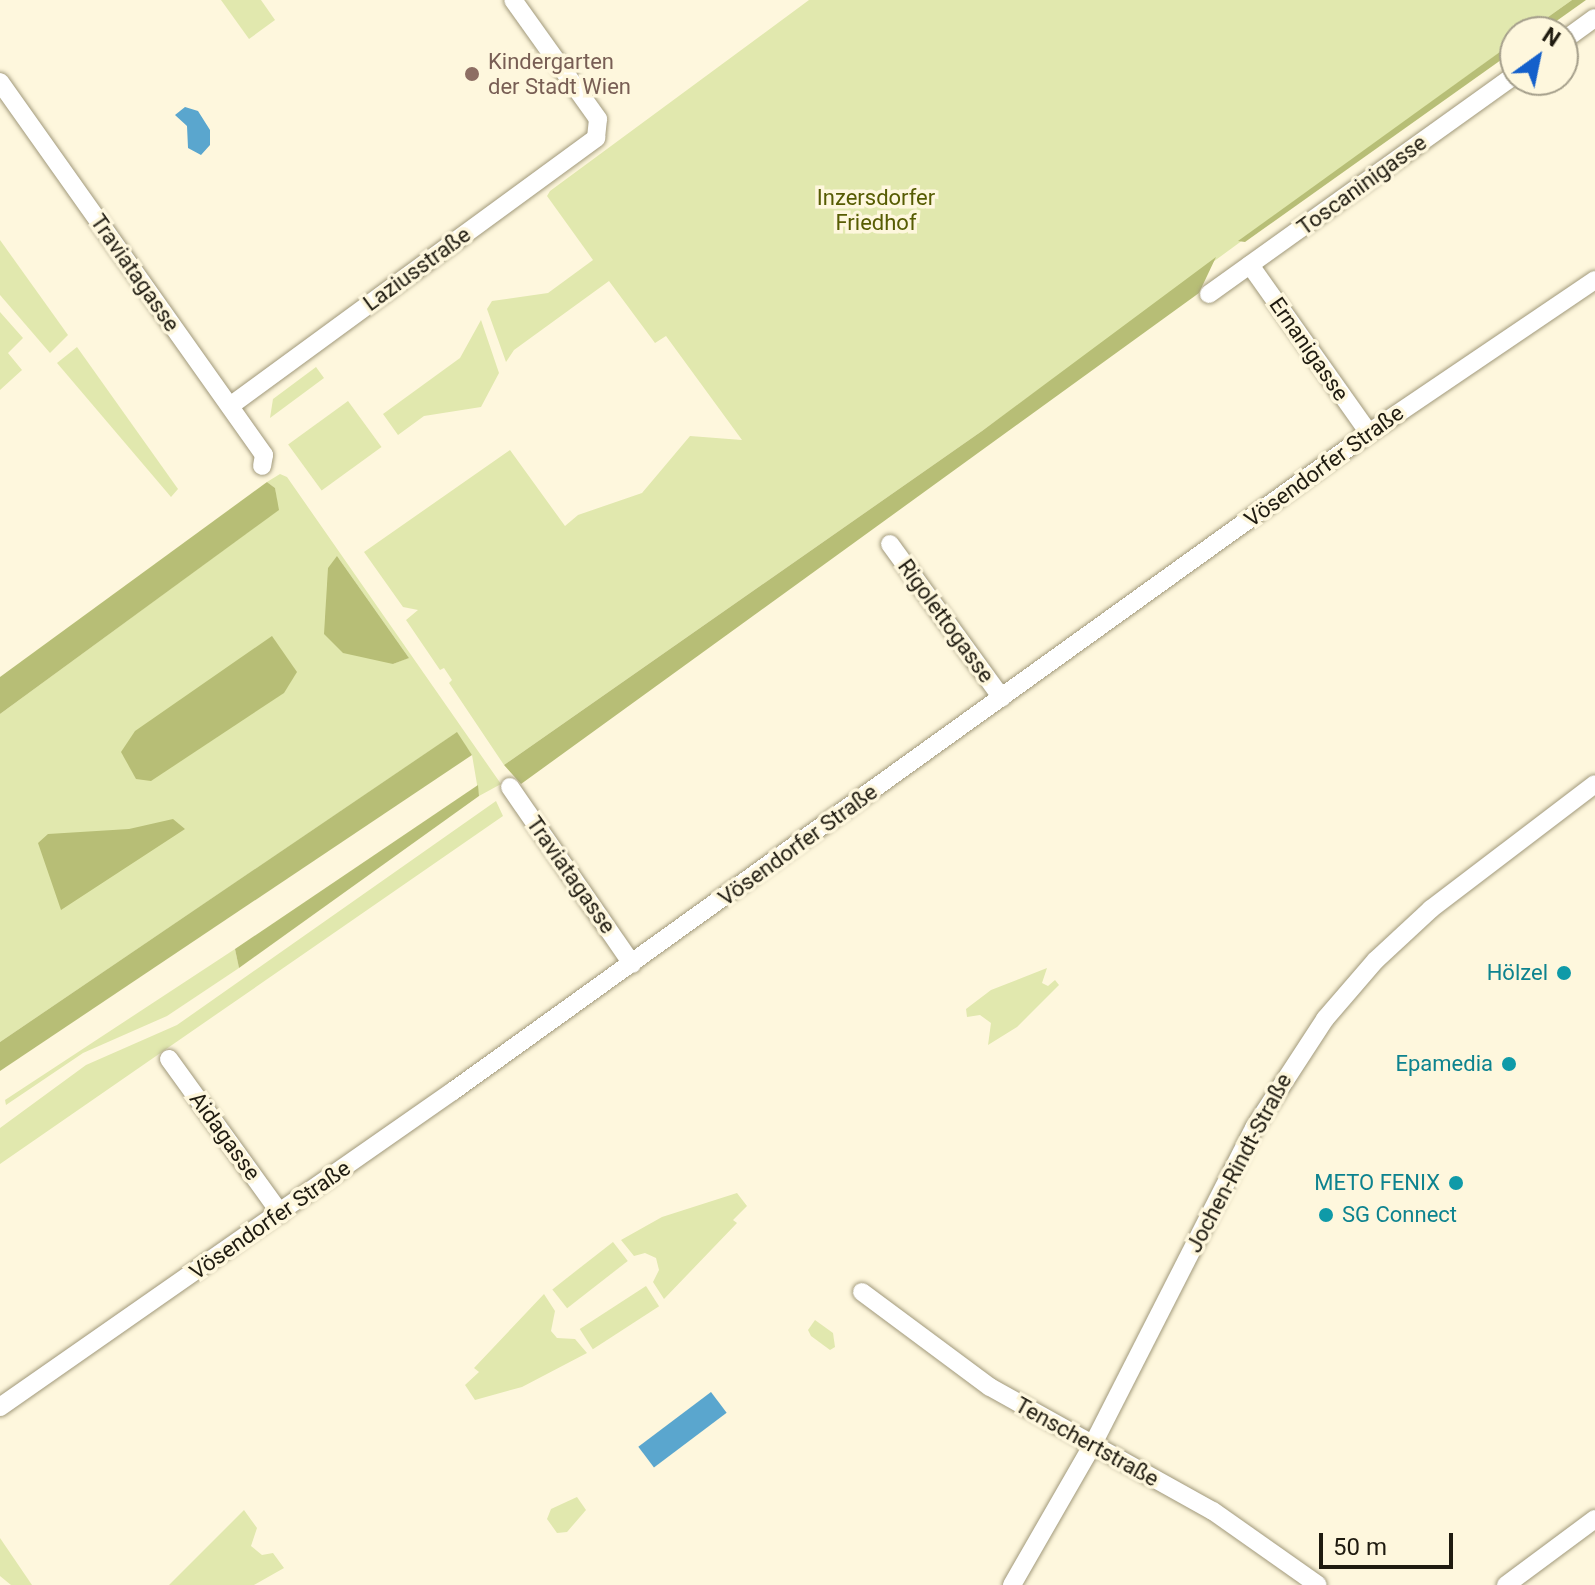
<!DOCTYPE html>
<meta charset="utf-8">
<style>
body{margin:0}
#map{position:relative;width:1595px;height:1585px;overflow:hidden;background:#fef7dd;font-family:Roboto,sans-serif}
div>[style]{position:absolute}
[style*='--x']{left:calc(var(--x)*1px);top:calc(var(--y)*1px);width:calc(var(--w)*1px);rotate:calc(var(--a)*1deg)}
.green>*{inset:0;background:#e1e8ae;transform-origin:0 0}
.forest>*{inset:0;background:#b7be76}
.water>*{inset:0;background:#5aa6ce;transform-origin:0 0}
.roads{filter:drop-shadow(0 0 2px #a1997b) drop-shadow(0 0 2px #a1997b)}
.minor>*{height:18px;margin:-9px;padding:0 9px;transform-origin:9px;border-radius:9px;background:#fff}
.dots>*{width:22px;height:22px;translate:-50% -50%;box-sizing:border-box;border:4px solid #fef7dd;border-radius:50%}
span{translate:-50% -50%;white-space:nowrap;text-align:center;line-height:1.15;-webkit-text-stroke:7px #fef7dd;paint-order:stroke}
.education-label{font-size:22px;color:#785e54}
.left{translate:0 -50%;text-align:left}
.street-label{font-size:22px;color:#1f1b10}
.park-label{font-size:22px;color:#575c03}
.culture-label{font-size:22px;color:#0d838f}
.right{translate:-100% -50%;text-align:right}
.north{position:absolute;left:1499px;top:16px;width:80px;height:80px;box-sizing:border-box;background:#fef7dd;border:2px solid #a59f8b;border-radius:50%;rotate:33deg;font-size:22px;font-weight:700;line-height:32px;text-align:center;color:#1f1b10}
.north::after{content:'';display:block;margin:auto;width:28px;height:36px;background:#1460cb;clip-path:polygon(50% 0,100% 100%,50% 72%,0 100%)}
.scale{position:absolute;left:1319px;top:1533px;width:134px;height:36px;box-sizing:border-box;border:4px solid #1f1b10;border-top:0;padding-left:10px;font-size:24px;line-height:28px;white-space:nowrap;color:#1f1b10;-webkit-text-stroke:6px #fef7dd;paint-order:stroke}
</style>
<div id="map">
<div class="green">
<i style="clip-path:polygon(221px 0,261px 0,275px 20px,249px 39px)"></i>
<i style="clip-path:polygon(809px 0,1572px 0,1527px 32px,1515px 32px,1515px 41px,982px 431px,504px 765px,449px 683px,452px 680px,444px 668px,440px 670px,406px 620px,418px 610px,403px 607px,364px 552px,510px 450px,565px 526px,578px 515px,642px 493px,690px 436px,742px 440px,666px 336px,655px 343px,609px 281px,514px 350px,506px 362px,487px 309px,492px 301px,548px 293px,593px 260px,547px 196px,550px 191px)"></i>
<i style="clip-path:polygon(0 240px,68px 335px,50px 353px,0 295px)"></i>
<i style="clip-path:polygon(0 312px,23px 338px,8px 353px,22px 370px,0 390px)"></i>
<i style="clip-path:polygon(481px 320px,499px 373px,481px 407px,424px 416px,398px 435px,383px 414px,460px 358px)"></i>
<i style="clip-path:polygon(77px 347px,178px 489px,171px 497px,57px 363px)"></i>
<i style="clip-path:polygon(316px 367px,324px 378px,270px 418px,273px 399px)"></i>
<i style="left:348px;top:401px;width:57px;height:74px;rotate:54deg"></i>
<i style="clip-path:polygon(evenodd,280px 474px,287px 477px,501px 784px,479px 796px,472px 755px,456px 733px,0 1042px,0 714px,278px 510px,275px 488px,267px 482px,280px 474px,337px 556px,409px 658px,408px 658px,393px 664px,337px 556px)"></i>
<i style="clip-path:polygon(496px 801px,503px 816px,0 1164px,0 1128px,86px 1065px,177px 1025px)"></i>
<i style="clip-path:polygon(235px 949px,239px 968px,167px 1016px,83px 1053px,6px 1105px,5px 1100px)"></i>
<i style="clip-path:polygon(1047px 968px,1042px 983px,1048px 986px,1055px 980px,1059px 985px,1017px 1027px,988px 1045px,991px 1023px,980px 1015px,967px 1017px,966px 1009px,991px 990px)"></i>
<i style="clip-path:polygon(737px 1193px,747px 1206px,733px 1220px,737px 1223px,664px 1299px,653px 1282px,659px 1270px,656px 1258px,645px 1253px,634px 1256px,621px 1240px,662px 1217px)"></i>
<i style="left:613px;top:1242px;width:24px;height:77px;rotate:52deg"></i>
<i style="left:646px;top:1286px;width:24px;height:79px;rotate:57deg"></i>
<i style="clip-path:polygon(544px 1294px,555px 1311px,551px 1331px,557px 1338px,575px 1339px,587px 1353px,522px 1387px,475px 1400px,465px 1385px,479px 1372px,474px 1368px)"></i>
<i style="clip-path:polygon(815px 1320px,833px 1333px,835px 1347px,830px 1350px,811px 1336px,808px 1330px)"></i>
<i style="clip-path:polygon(577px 1497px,586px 1510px,567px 1532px,557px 1533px,547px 1519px,551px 1509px)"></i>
<i style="clip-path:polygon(244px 1510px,257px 1528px,251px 1546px,262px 1555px,273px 1553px,284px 1568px,254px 1585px,169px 1585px)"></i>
<i style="clip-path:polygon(0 1538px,32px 1585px,11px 1585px,0 1576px)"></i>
</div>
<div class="forest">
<i style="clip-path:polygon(1572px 0,1586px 0,1541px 32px,1527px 32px)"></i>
<i style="clip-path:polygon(1515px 41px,1515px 50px,1245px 242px,1238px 241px)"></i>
<i style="clip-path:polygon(1216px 257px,1199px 293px,521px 784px,504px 765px,982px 431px)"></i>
<i style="clip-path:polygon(267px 482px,275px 488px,279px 510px,0 714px,0 677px)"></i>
<i style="clip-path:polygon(337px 556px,409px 658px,393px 664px,343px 653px,324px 634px,328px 568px)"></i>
<i style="clip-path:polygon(272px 636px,297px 672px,284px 693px,151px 781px,136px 779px,121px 752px,135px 731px)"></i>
<i style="clip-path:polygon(457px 732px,472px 755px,0 1071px,0 1042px)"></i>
<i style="clip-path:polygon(478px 785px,479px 796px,239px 968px,235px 949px)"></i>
<i style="clip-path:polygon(173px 819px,185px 829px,61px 910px,38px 843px,48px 834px,129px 829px)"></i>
</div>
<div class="water">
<i style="clip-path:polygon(185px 107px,198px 111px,210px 130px,210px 145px,201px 155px,188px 148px,187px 126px,175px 115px)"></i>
<i style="left:711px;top:1392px;width:26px;height:91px;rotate:53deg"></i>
</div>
<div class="roads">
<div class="minor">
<i style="--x:1563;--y:41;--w:39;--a:-36"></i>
<i style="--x:0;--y:82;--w:457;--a:54.7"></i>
<i style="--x:264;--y:455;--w:11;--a:100"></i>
<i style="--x:1250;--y:265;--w:206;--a:54.7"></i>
<i style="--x:1209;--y:294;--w:376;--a:-35.6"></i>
<i style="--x:230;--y:406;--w:454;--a:-36.2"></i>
<i style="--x:596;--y:138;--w:19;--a:-84"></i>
<i style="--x:598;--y:119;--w:146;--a:-125.5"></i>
<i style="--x:890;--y:544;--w:190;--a:54"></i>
<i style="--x:510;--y:787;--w:215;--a:55.4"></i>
<i style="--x:169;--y:1059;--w:190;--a:54.2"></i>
<i style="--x:862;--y:1292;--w:159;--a:36.6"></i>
<i style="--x:990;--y:1387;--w:255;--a:29.1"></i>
<i style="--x:1213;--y:1511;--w:128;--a:35.2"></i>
<i style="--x:0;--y:1407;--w:552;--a:-34.9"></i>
<i style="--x:453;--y:1091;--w:1128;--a:-35.69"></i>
<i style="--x:1369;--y:433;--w:273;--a:-34.1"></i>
<i style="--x:1012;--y:1585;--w:160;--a:-60.1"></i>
<i style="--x:1092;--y:1446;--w:357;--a:-63"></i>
<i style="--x:1254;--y:1128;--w:130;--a:-56.9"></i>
<i style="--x:1325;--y:1019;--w:78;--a:-49.2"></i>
<i style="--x:1376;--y:960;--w:75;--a:-42.8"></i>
<i style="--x:1431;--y:909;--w:206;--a:-37.3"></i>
<i style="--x:1506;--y:1585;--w:111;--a:-36.6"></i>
</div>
</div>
<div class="dots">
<i style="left:472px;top:74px;background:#8d6e63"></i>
<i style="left:1564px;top:973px;background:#0f9aa8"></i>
<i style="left:1509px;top:1064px;background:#0f9aa8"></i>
<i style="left:1456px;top:1183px;background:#0f9aa8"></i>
<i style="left:1326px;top:1215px;background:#0f9aa8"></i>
</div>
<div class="education-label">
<span class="left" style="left:488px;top:74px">Kindergarten<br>der Stadt Wien</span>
</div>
<div class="street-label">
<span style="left:1362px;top:185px;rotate:-36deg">Toscaninigasse</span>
<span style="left:417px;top:269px;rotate:-36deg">Laziusstraße</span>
<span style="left:135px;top:273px;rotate:55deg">Traviatagasse</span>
<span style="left:1309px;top:349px;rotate:55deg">Ernanigasse</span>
<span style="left:1324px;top:466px;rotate:-36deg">Vösendorfer Straße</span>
<span style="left:946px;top:621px;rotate:54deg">Rigolettogasse</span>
<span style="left:798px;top:845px;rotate:-36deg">Vösendorfer Straße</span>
<span style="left:571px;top:875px;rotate:55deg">Traviatagasse</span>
<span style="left:225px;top:1136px;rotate:54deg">Aidagasse</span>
<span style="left:1239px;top:1163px;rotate:-62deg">Jochen-Rindt-Straße</span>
<span style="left:270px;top:1220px;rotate:-35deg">Vösendorfer Straße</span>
<span style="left:1087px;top:1442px;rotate:29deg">Tenschertstraße</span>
</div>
<div class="park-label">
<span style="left:876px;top:210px">Inzersdorfer<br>Friedhof</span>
</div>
<div class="culture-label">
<span class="right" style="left:1548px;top:973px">Hölzel</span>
<span class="right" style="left:1493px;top:1064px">Epamedia</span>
<span class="right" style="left:1440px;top:1183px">METO FENIX</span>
<span class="left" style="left:1342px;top:1215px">SG Connect</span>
</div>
<div class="north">N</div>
<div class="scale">50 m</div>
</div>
